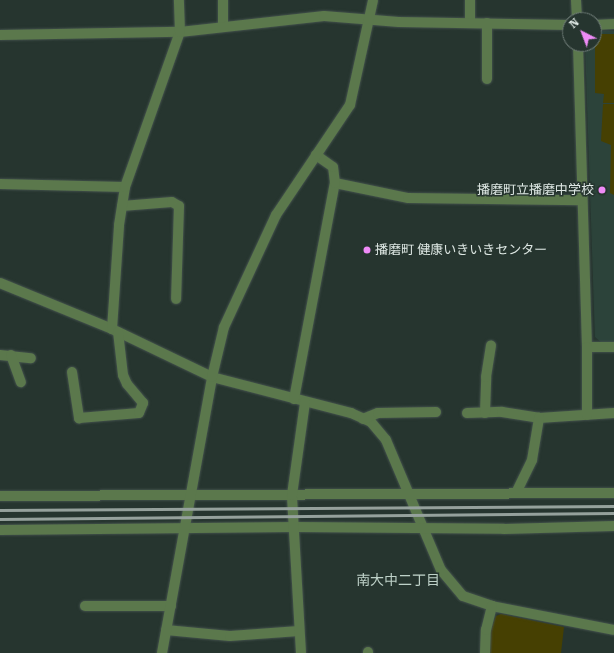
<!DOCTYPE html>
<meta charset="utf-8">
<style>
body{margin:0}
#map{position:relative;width:614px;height:653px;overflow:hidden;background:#26352f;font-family:"Roboto Serif","Noto Sans JP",serif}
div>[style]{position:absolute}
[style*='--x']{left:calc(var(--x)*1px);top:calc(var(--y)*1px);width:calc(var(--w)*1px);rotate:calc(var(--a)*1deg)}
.built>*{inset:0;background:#2c433a}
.green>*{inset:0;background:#464002}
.roads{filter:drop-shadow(0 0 1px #43514c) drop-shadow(0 0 1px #43514c)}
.minor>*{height:10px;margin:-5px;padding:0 5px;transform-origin:5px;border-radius:5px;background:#5b784c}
.rail>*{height:3px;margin:-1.5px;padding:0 1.5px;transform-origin:1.5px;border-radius:1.5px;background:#95a19c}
.dots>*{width:11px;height:11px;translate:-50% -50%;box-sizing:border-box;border:2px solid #26352f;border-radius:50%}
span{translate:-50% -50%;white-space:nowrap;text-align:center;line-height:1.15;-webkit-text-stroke:3px #26352f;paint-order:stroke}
.poi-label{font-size:13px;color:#dde7e3}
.right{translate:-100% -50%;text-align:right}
.left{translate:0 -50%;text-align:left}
.neighbourhood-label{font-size:14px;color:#bed1c8}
.north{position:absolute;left:562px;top:12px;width:40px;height:40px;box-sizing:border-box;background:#26352f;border:1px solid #6f7c77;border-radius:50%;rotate:318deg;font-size:11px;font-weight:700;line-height:16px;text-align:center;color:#dde7e3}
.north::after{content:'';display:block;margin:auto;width:14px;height:18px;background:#ef8bf7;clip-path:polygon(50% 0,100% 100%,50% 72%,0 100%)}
</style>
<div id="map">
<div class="built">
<i style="clip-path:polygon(594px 31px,614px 31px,614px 343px,602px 343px,595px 337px,585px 44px,594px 44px)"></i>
</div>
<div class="green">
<i style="clip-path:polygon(595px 34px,614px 34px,614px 103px,603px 103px,604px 94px,595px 93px)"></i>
<i style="clip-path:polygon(603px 104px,614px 104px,614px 195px,610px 193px,611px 145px,601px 141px)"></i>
<i style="clip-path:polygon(501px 614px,564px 627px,561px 653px,488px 653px,491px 629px,496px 616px)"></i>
</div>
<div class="roads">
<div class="minor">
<i style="--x:223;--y:0;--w:27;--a:90"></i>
<i style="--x:576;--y:0;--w:20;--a:87"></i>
<i style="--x:470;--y:23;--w:23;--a:-90"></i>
<i style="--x:594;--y:25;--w:20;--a:-3"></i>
<i style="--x:0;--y:35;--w:180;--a:-1"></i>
<i style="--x:180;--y:32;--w:145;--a:-6.3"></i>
<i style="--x:324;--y:16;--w:75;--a:4.6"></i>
<i style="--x:399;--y:22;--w:171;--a:1"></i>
<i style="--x:578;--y:44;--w:303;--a:88.3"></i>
<i style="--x:587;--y:347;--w:27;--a:0"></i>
<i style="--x:487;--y:79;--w:56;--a:-90"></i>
<i style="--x:335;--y:183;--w:75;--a:11.6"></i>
<i style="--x:408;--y:198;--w:174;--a:0.7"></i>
<i style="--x:0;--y:184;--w:125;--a:1.4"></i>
<i style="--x:122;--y:206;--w:50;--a:-4.6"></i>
<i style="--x:172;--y:202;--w:8;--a:30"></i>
<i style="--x:179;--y:206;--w:93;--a:91.8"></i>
<i style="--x:0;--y:283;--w:121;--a:22.3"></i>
<i style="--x:112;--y:329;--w:111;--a:25.6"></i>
<i style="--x:212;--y:377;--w:144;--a:14.5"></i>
<i style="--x:351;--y:413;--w:22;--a:24"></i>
<i style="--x:371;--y:422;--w:23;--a:50"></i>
<i style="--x:386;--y:440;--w:141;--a:67.1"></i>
<i style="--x:441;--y:570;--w:34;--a:50"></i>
<i style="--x:463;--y:596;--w:31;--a:19"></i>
<i style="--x:492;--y:606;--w:124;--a:11.1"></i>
<i style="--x:112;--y:329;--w:104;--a:-86.1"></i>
<i style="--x:119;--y:225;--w:38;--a:-81"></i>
<i style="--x:125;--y:187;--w:164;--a:-70.5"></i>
<i style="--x:180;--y:32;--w:32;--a:-92"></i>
<i style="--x:0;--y:355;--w:31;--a:6"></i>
<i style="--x:11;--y:355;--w:29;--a:70"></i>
<i style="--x:72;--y:372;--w:47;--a:81.3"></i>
<i style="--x:79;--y:418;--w:60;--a:-4.8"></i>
<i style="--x:139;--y:413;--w:11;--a:-68"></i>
<i style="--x:143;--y:403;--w:25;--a:-130"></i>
<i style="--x:127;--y:384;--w:10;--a:-114"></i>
<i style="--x:123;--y:375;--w:43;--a:-96.6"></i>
<i style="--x:294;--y:399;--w:220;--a:-79.3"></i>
<i style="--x:335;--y:183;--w:16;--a:-97"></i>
<i style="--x:333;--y:167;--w:21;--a:-145"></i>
<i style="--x:467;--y:413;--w:35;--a:-2"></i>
<i style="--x:502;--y:412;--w:37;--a:9"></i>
<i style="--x:539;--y:418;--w:75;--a:-3.8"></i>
<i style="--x:485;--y:413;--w:36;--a:-88"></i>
<i style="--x:486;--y:377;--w:32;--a:-81"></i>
<i style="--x:587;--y:415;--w:68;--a:-90"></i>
<i style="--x:363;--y:419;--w:16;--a:-22"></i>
<i style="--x:378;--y:413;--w:58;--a:-1"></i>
<i style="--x:516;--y:493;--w:37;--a:-64"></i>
<i style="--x:532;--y:460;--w:43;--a:-80.5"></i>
<i style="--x:0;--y:496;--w:614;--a:-0.28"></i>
<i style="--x:0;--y:530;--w:295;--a:-0.6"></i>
<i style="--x:295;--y:527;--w:209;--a:0.5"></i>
<i style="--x:504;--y:529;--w:110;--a:-1.6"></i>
<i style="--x:85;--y:606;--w:86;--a:0"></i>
<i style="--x:166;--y:630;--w:64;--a:5.4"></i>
<i style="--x:230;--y:636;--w:69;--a:-4.1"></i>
<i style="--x:368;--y:652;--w:1;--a:90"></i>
<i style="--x:162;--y:653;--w:280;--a:-79.7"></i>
<i style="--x:212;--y:377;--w:51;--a:-76.5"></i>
<i style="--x:224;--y:327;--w:123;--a:-65.1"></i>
<i style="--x:276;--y:215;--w:133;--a:-56.1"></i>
<i style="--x:350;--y:105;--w:107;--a:-77.6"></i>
<i style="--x:301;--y:653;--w:158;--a:-93.3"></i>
<i style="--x:292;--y:495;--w:94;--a:-82"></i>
<i style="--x:485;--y:653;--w:23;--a:-88"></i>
<i style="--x:486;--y:630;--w:25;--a:-76"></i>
</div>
</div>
<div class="rail">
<i style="--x:0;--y:510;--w:614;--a:-0.37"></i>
<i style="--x:0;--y:519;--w:614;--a:-0.56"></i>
</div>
<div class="dots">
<i style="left:602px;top:190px;background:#ef8bf7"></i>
<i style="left:367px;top:250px;background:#ef8bf7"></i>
</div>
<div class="poi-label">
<span class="right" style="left:594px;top:190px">播磨町立播磨中学校</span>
<span class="left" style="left:375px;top:250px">播磨町 健康いきいきセンター</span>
</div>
<div class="neighbourhood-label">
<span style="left:398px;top:580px">南大中二丁目</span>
</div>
<div class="north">N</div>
</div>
